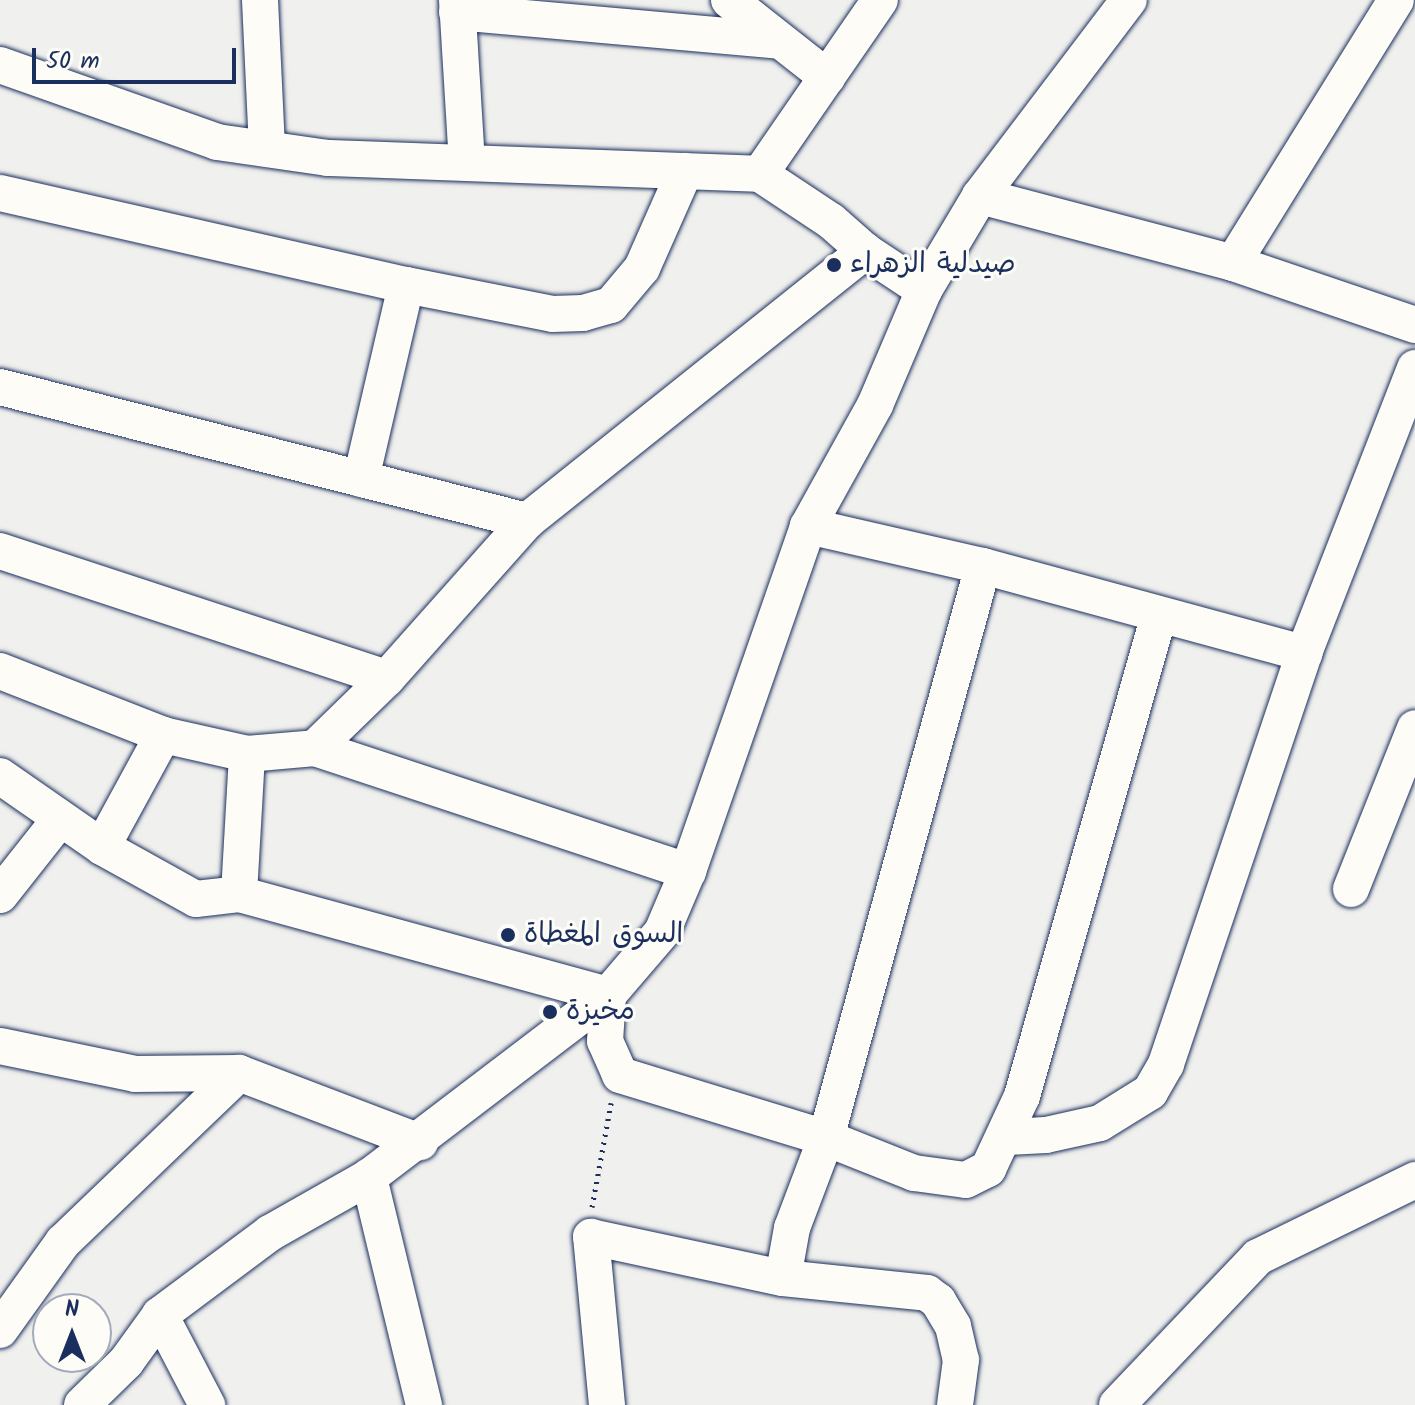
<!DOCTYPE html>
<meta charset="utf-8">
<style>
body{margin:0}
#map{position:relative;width:1415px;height:1405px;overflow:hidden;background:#f0f0ee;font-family:Kalam,"Playpen Sans Arabic",sans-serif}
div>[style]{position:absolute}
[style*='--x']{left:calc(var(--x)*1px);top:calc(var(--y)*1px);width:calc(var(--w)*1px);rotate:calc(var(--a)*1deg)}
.path>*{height:5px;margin-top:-2.5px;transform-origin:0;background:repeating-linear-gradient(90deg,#1b2f5e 0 2px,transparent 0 8px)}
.roads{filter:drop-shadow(0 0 2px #1b2f5e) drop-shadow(0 0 2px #1b2f5e)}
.minor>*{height:36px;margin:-18px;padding:0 18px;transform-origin:18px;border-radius:18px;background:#fdfcf7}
.dots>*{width:22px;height:22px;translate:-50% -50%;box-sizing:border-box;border:4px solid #fdfcf7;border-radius:50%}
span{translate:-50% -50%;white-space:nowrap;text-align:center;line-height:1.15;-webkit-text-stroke:6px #fdfcf7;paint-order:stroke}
.poi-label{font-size:28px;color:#1b2f5e}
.left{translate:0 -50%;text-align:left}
.north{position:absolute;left:32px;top:1293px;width:80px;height:80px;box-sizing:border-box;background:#fdfcf7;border:2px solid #a3aaba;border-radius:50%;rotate:0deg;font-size:22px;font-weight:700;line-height:32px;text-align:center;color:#1b2f5e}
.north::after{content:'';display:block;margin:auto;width:28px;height:36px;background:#1b2f5e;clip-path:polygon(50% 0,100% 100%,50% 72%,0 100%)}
.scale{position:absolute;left:32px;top:48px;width:204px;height:36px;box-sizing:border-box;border:4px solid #1b2f5e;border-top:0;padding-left:10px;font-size:24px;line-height:28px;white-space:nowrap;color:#1b2f5e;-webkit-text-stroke:6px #fdfcf7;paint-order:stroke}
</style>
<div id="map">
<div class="path">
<i style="--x:592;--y:1207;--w:106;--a:-79.6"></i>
</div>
<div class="roads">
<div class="minor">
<i style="--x:260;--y:0;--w:149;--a:87.3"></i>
<i style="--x:457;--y:0;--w:163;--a:86.5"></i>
<i style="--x:729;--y:0;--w:125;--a:38.2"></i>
<i style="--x:457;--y:12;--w:324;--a:5.1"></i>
<i style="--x:0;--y:65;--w:230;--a:19.5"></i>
<i style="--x:217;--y:142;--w:112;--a:8.2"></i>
<i style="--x:328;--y:158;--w:432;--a:2.1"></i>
<i style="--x:760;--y:174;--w:85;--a:33.5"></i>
<i style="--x:831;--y:221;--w:45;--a:41.4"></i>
<i style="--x:760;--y:174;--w:211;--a:-55.4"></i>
<i style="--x:0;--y:193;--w:416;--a:12.8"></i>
<i style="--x:406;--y:285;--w:149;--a:11.2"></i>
<i style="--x:552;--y:314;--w:31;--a:-2"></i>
<i style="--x:583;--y:313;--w:29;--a:-16"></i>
<i style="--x:611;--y:305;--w:48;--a:-50"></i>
<i style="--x:642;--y:268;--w:106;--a:-66.1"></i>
<i style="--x:980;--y:196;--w:262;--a:14.8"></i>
<i style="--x:1233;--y:263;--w:192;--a:18.8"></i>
<i style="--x:1233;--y:263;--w:309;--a:-58.2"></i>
<i style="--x:0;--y:387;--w:544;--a:14.27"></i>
<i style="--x:361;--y:479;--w:199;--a:-76.9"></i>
<i style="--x:808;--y:526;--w:180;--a:12.9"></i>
<i style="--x:983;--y:566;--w:333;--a:15.2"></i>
<i style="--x:0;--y:551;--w:407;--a:18.2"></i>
<i style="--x:0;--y:671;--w:175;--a:21.4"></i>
<i style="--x:163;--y:735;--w:86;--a:12.7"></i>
<i style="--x:247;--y:754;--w:68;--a:-5"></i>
<i style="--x:315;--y:748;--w:393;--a:18.3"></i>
<i style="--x:315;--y:748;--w:100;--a:-44.2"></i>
<i style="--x:387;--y:678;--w:210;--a:-48.3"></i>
<i style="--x:527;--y:521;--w:433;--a:-38.6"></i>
<i style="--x:865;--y:251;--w:71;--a:33.5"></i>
<i style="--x:0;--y:776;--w:124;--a:34.8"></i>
<i style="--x:102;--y:847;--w:107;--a:29"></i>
<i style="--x:196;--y:899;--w:43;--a:-6.6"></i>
<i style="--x:239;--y:894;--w:383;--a:15.3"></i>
<i style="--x:608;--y:995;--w:46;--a:93.7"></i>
<i style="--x:605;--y:1041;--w:37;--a:66"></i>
<i style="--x:620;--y:1075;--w:215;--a:17"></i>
<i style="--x:826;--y:1138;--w:95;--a:21.7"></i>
<i style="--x:914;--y:1173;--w:52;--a:7.7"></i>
<i style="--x:966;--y:1180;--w:25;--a:-27"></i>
<i style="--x:988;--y:1169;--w:81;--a:-65"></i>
<i style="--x:1022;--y:1096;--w:498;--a:-74.1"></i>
<i style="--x:102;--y:847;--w:128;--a:-61.4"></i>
<i style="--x:1351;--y:889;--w:173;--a:-68.3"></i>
<i style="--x:239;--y:894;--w:140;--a:-86.7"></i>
<i style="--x:0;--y:895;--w:97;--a:-51.7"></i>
<i style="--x:0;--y:1046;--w:138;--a:11.7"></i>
<i style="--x:135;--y:1074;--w:104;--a:-0.6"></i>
<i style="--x:239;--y:1073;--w:194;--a:20.9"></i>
<i style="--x:1007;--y:1137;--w:39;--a:-3"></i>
<i style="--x:1046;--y:1135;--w:55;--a:-12.5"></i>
<i style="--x:1100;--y:1123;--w:59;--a:-31.8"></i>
<i style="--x:1150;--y:1092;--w:32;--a:-60"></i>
<i style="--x:1166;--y:1064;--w:434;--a:-71.4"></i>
<i style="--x:1304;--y:653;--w:306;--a:-68.7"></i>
<i style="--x:783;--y:1278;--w:51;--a:-79.8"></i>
<i style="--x:792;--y:1228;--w:96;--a:-69.3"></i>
<i style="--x:826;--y:1138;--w:593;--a:-74.65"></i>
<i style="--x:160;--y:1315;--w:102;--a:62.4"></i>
<i style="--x:0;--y:1330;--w:108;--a:-54.4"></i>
<i style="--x:63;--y:1242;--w:244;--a:-43.8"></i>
<i style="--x:82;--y:1405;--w:62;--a:-44.3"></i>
<i style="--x:126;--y:1362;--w:58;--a:-54.1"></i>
<i style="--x:160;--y:1315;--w:137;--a:-36.7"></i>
<i style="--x:270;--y:1233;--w:114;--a:-29.5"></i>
<i style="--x:424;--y:1405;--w:235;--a:-103.6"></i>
<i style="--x:369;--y:1177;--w:300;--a:-37.3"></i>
<i style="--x:608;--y:995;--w:83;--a:-49.4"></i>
<i style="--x:662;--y:932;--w:66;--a:-66.9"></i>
<i style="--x:688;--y:871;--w:365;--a:-70.8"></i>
<i style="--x:808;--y:526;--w:138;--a:-61"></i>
<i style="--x:875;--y:405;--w:125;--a:-66.9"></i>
<i style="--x:924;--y:290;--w:109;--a:-59.2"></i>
<i style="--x:980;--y:196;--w:246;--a:-52.8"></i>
<i style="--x:607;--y:1405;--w:169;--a:-95.4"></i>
<i style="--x:591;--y:1237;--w:196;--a:12.1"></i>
<i style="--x:783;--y:1278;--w:145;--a:5.9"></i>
<i style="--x:927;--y:1293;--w:14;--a:36"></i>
<i style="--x:938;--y:1301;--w:29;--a:59"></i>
<i style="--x:953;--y:1326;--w:35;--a:77"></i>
<i style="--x:961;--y:1360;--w:45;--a:97.6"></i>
<i style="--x:1117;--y:1405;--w:204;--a:-46.4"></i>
<i style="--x:1258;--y:1257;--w:175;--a:-26.1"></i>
</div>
</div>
<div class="dots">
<i style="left:834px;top:265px;background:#1b2f5e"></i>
<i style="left:508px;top:935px;background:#1b2f5e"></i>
<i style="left:550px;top:1012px;background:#1b2f5e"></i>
</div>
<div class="poi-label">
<span class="left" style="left:850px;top:265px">صيدلية الزهراء</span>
<span class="left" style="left:524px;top:935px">السوق المغطاة</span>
<span class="left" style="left:566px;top:1012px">مخيزة</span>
</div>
<div class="north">N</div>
<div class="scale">50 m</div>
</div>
